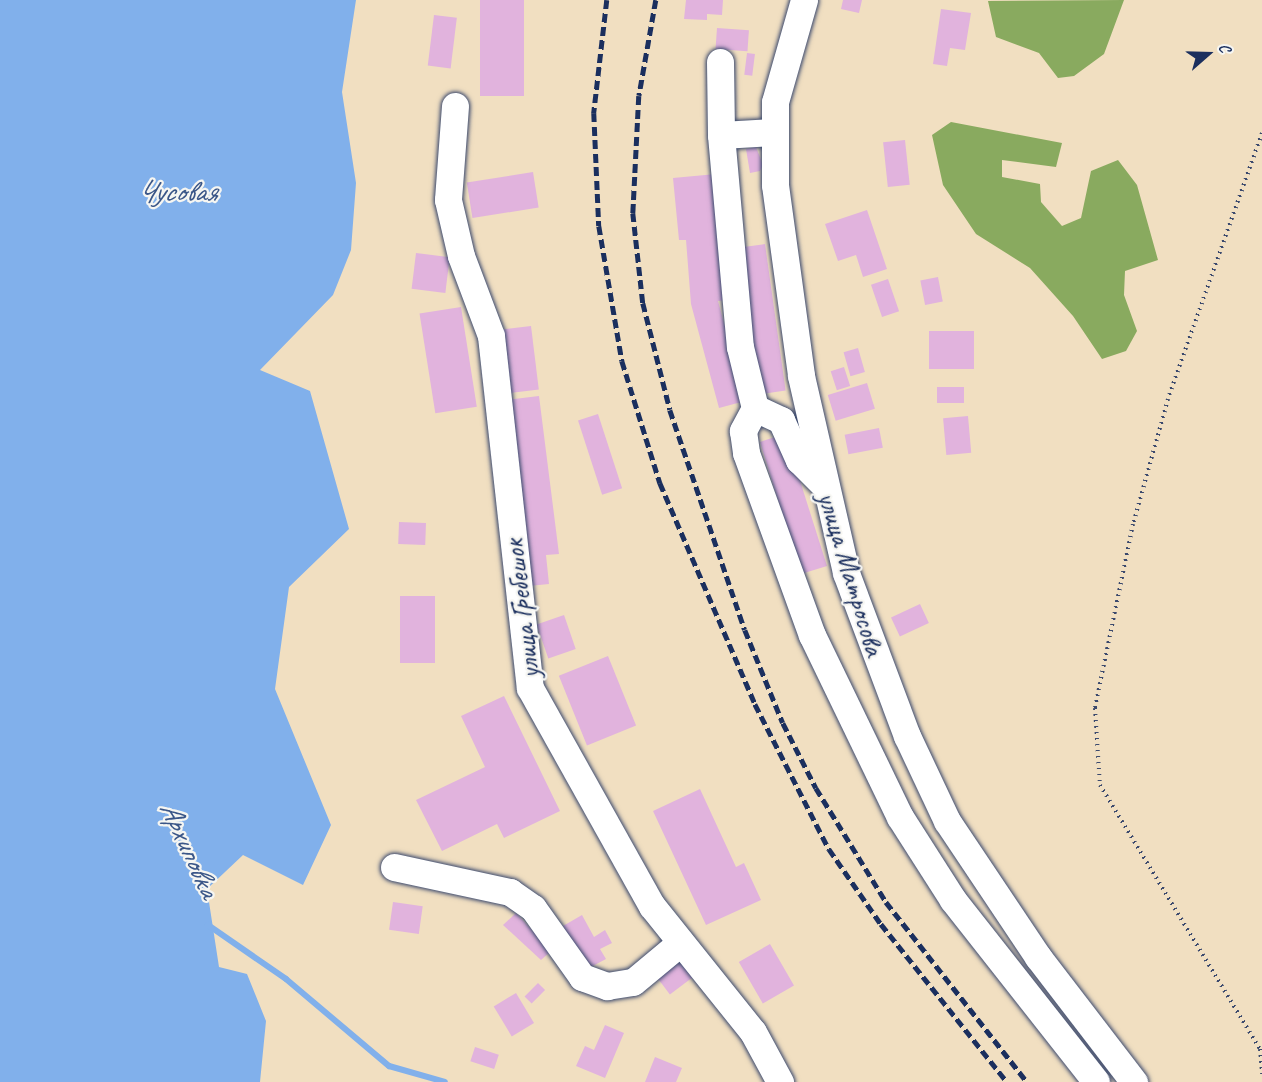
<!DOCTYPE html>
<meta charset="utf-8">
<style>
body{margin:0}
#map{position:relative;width:1262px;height:1082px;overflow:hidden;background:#f1dfc1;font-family:Caveat,sans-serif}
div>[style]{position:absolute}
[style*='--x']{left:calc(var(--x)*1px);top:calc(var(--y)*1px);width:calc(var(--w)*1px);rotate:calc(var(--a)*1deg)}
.forest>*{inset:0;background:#89aa5f}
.water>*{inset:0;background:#81b0eb}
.stream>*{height:6px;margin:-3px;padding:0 3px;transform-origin:3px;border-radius:3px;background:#81b0eb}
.building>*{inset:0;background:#e1b3dd;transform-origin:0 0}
.path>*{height:4px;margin-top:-2px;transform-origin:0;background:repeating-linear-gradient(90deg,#3b496d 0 1.5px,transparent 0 6px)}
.roads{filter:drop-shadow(0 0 2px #3b496d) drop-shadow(0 0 2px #3b496d)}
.minor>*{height:27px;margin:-13.5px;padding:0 13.5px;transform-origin:13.5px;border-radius:13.5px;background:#fff}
.rail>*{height:4.5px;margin-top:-2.25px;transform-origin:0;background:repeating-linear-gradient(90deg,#1b2f5e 0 9px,transparent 0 13.5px)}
span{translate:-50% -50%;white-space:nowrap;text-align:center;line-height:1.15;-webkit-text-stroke:4.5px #f6f6f2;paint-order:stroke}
.street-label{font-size:28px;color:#1b2f5e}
.water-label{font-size:30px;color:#3a5688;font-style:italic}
.north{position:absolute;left:1178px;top:24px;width:60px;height:60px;-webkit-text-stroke:4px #f6f6f2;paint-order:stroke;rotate:70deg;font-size:16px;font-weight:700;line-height:24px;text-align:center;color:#1b2f5e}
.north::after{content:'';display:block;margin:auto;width:21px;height:27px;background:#1b2f5e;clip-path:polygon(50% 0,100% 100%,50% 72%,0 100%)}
</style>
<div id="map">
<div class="forest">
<i style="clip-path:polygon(1124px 0,1104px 54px,1074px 76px,1058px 78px,1039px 53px,996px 37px,988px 1px)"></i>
<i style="clip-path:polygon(951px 122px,1062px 143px,1056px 167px,1002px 160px,1002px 177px,1040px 184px,1041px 202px,1062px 226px,1081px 218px,1091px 171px,1118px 160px,1137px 185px,1158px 260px,1125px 271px,1124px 295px,1137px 331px,1126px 351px,1102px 359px,1073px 316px,1030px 268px,976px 234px,943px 185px,932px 135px)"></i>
</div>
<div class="water">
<i style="clip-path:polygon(0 0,356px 0,342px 92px,356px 183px,351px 250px,333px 295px,260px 370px,310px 391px,349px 529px,289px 587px,275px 689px,331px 825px,303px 885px,243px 855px,207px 889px,219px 967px,247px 974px,266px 1021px,260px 1082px,0 1082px)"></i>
</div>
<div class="stream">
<i style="--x:208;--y:925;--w:95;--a:34.7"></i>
<i style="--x:286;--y:979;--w:135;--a:40.2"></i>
<i style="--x:389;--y:1066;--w:58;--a:15.9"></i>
</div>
<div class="building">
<i style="left:480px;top:0;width:44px;height:96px"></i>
<i style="clip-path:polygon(686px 0,723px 0,722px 15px,707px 14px,707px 20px,684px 19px)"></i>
<i style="clip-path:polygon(843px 0,862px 0,859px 13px,841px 9px)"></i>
<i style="clip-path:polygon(941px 9px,971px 13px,965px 50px,950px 48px,947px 66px,933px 64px)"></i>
<i style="left:434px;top:15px;width:23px;height:51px;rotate:7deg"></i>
<i style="left:717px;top:28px;width:32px;height:21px;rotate:4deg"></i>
<i style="left:747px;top:53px;width:8px;height:22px;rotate:7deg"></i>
<i style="left:905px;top:140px;width:45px;height:22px;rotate:84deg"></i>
<i style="clip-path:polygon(756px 147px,763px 165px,760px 171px,750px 173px,746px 149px)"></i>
<i style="left:533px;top:172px;width:36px;height:67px;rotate:81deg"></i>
<i style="clip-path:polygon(716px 174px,727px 300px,718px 301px,745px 401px,719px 408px,691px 304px,686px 240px,679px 240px,673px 178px)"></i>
<i style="clip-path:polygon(867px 210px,887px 269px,863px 277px,856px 255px,838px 261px,825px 224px)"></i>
<i style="left:765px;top:244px;width:148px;height:27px;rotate:82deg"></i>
<i style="left:416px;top:253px;width:34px;height:36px;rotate:7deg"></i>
<i style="left:938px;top:277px;width:25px;height:18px;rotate:79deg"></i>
<i style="left:888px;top:279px;width:34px;height:18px;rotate:71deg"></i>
<i style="left:461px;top:307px;width:101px;height:42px;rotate:81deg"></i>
<i style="left:531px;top:326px;width:64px;height:33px;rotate:83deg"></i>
<i style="left:929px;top:331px;width:45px;height:38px"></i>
<i style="left:858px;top:348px;width:25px;height:15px;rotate:74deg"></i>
<i style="left:844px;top:367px;width:20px;height:14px;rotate:72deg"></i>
<i style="left:867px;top:383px;width:27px;height:41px;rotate:73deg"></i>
<i style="left:964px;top:387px;width:16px;height:27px;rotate:90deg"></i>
<i style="clip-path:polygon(539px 396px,559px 554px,546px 555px,549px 584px,529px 586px,506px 400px)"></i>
<i style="left:598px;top:414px;width:78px;height:21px;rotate:72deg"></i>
<i style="left:968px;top:416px;width:37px;height:25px;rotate:85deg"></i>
<i style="left:879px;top:428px;width:20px;height:35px;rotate:79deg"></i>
<i style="clip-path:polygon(781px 435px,796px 468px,827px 566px,801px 574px,760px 442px)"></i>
<i style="left:399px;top:522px;width:27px;height:22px;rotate:2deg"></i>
<i style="left:400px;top:596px;width:35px;height:67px"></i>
<i style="left:920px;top:604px;width:21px;height:32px;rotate:65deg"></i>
<i style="left:564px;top:615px;width:36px;height:29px;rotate:71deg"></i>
<i style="left:608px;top:656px;width:75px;height:53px;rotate:68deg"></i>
<i style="clip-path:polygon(504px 696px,560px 811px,504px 838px,497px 824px,442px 851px,416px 800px,485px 767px,461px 716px)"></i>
<i style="clip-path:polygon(700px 789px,736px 867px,744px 863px,761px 900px,706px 925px,653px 811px)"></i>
<i style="left:393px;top:902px;width:30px;height:28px;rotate:8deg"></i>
<i style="clip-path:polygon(516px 913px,551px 951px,541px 960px,503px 925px)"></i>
<i style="clip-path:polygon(582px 915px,594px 937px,605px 930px,612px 943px,600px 949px,606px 959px,587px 969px,563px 926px)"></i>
<i style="left:770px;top:944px;width:48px;height:36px;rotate:60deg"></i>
<i style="left:681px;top:961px;width:20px;height:29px;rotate:53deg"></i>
<i style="left:538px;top:983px;width:10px;height:19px;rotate:45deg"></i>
<i style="left:516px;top:993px;width:35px;height:26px;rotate:59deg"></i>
<i style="clip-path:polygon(605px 1025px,624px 1033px,605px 1078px,576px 1066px,585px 1046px,594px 1050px)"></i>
<i style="left:475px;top:1047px;width:25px;height:15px;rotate:18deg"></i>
<i style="clip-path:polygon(655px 1057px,682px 1068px,676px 1082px,645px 1082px)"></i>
</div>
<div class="path">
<i style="--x:1262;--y:133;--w:282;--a:109.5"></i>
<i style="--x:1168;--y:399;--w:130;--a:105.6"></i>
<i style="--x:1133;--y:524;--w:188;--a:101.7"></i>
<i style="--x:1095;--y:708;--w:77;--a:86.3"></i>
<i style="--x:1100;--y:785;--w:309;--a:58.8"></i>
<i style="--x:1260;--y:1049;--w:25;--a:85"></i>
</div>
<div class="roads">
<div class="minor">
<i style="--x:804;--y:0;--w:106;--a:105.9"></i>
<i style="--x:775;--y:102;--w:83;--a:90"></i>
<i style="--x:775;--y:185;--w:193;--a:82.2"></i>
<i style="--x:801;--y:376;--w:202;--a:77.1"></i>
<i style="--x:846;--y:573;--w:174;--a:69.5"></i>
<i style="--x:907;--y:736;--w:94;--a:64.8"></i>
<i style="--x:947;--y:821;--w:164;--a:56.2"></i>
<i style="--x:1038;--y:957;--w:158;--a:52.5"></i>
<i style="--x:720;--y:62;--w:73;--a:89.2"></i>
<i style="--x:455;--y:106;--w:94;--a:94.3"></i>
<i style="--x:448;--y:200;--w:57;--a:76.9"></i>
<i style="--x:461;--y:256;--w:85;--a:69.4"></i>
<i style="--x:491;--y:336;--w:354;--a:83.7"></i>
<i style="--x:530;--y:688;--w:250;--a:60.8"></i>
<i style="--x:652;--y:906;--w:161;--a:51.3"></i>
<i style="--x:753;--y:1032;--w:57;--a:61.6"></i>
<i style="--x:773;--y:132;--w:52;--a:176.7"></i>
<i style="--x:721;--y:135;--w:213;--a:84.9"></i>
<i style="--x:740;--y:347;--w:63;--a:76.2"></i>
<i style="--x:755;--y:408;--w:26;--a:118"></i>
<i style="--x:743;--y:431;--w:22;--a:82"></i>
<i style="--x:746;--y:453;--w:194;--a:70.1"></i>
<i style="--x:812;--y:635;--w:202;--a:64.2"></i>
<i style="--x:900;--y:817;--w:98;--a:57.4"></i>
<i style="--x:953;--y:900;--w:231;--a:51.8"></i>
<i style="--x:755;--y:408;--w:29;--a:25"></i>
<i style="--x:781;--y:420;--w:44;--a:65.8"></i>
<i style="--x:799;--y:460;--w:35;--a:45"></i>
<i style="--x:394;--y:867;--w:119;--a:12.2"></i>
<i style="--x:510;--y:892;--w:28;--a:35"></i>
<i style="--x:533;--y:908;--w:85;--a:54.6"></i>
<i style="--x:582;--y:977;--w:27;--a:20"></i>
<i style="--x:607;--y:986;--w:26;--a:-9"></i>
<i style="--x:633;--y:982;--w:62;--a:-39.8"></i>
</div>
</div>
<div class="rail">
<i style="--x:607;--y:0;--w:114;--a:96.6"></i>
<i style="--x:594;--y:113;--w:113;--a:87.5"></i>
<i style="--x:599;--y:226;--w:137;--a:80.3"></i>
<i style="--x:622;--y:361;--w:128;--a:72.7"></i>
<i style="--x:660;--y:483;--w:241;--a:66.7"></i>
<i style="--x:755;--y:704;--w:163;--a:63"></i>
<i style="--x:829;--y:849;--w:91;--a:55.3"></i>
<i style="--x:881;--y:924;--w:202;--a:51.4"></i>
<i style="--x:656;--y:0;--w:97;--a:100"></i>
<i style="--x:639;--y:96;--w:117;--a:92.9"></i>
<i style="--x:633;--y:213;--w:91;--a:83.7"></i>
<i style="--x:643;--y:303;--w:110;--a:75.8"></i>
<i style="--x:670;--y:410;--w:232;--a:71.2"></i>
<i style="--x:745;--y:630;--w:100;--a:67.8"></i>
<i style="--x:783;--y:723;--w:73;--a:63.1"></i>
<i style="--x:816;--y:788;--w:134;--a:58.4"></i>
<i style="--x:886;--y:902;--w:229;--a:51.9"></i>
</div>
<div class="street-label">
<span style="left:851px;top:574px;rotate:73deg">улица Матросова</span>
<span style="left:522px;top:609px;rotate:-97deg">улица Гребешок</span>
</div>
<div class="water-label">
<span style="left:177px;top:191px">Чусовая</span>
<span style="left:190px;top:849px;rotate:65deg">Архиповка</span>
</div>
<div class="north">С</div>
</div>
